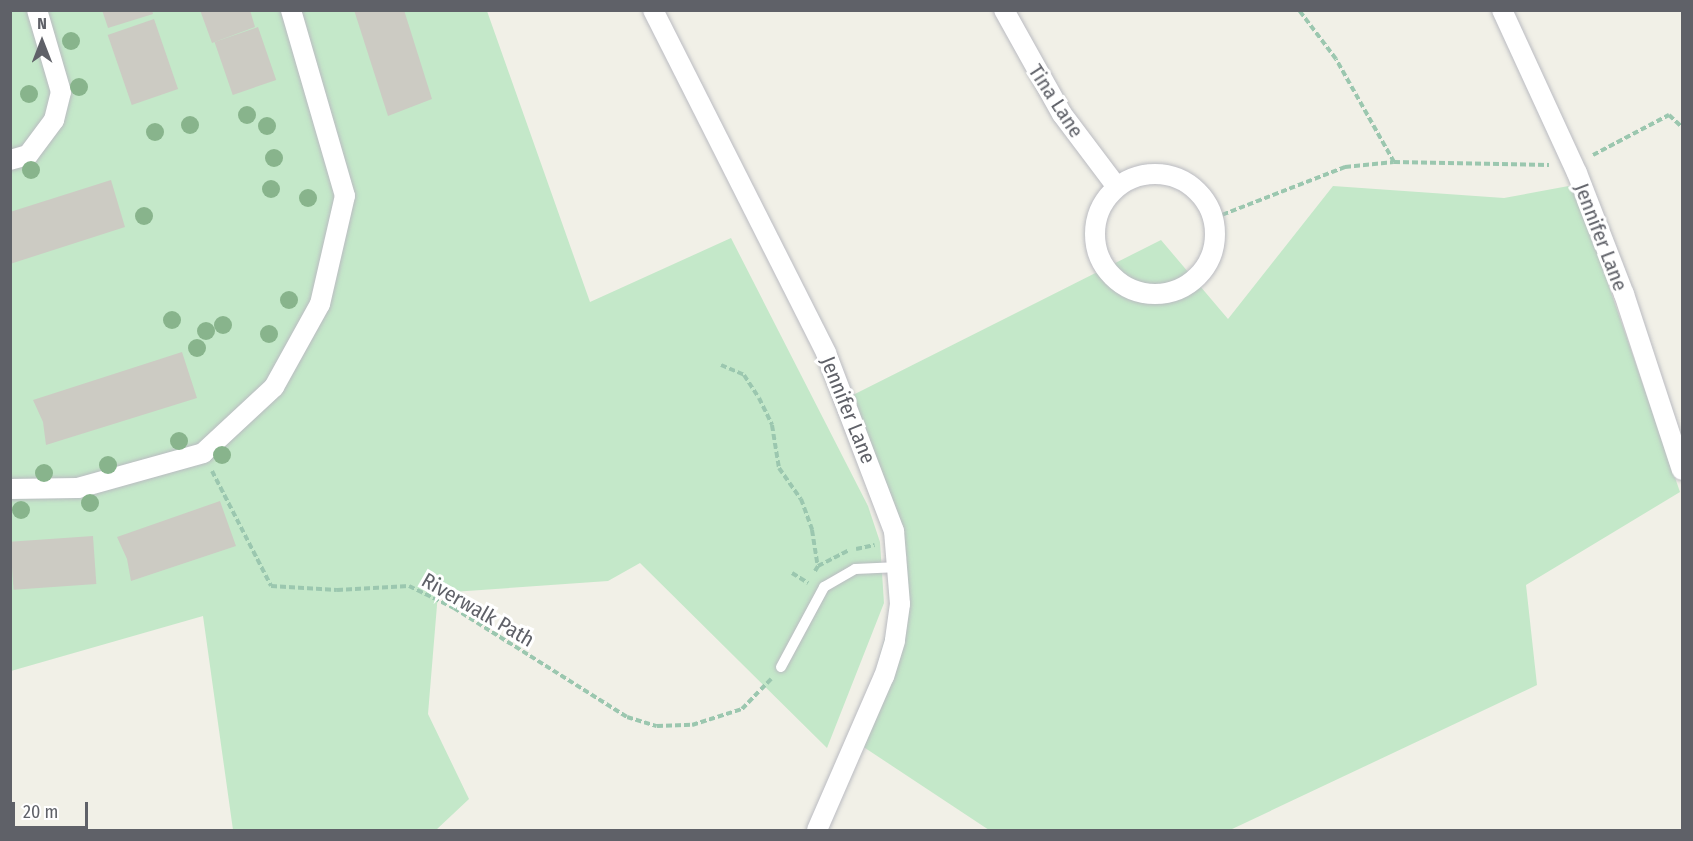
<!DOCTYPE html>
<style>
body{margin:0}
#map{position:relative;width:1693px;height:841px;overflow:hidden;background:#f1f0e7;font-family:"Fira Sans Condensed",sans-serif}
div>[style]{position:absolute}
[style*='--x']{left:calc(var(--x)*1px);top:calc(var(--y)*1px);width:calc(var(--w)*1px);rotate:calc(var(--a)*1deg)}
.green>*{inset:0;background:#c4e8c9}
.building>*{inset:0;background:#cccbc3;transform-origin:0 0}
.path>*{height:4px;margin-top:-2px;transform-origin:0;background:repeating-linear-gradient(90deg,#9bc7af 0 6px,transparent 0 9px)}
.roads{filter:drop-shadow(0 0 2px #babbc1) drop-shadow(0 0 2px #babbc1)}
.lane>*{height:10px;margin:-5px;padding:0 5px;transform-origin:5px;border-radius:5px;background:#fff}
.street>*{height:20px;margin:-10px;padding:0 10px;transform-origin:10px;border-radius:10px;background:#fff}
.street>.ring{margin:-10px;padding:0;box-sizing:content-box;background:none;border:20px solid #fff;border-radius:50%}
.trees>*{width:18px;height:18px;margin:-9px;border-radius:50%;background:#88b48c}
span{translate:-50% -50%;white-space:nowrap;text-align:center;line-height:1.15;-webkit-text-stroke:6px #fff;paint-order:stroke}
.street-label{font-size:21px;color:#5f6168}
.frame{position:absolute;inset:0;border:12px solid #5f6168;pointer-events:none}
.north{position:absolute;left:12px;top:12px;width:60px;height:60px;-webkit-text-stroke:4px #fff;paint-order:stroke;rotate:0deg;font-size:16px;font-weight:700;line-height:24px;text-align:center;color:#5f6168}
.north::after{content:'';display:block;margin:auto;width:21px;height:27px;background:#5f6168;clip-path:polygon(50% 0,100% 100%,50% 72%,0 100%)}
.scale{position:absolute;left:12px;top:802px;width:76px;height:27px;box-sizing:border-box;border:3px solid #5f6168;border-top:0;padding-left:8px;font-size:18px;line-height:21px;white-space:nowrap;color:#5f6168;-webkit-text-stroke:4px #fff;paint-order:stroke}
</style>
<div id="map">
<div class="green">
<i style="clip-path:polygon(11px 11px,487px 11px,590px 302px,731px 238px,868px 506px,880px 542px,884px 603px,827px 748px,640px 563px,608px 581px,438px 593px,428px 714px,469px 799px,436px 830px,233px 830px,203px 616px,11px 671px)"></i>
<i style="clip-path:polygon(1574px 185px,1680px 492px,1526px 585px,1537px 685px,1230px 830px,989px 830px,856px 742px,907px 557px,837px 403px,1161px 240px,1228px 319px,1333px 186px,1504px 198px)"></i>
</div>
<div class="building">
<i style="clip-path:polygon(102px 10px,152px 10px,153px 14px,108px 28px)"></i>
<i style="clip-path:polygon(200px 10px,250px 10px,255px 27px,212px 43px)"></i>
<i style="clip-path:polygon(354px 10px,404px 10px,432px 99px,388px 116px)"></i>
<i style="left:154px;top:19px;width:74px;height:49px;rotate:71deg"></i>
<i style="left:258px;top:27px;width:56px;height:46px;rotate:71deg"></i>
<i style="clip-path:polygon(111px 180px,125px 227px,10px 264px,10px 212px)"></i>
<i style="clip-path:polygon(182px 352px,197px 398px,46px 445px,43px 422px,33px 400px)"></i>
<i style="clip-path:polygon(220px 501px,236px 546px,131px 581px,127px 559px,117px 537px)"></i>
<i style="left:93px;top:536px;width:48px;height:83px;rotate:86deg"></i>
</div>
<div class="path">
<i style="--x:1593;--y:155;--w:86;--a:-27.8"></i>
<i style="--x:1669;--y:115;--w:18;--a:43"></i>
<i style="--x:1394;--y:162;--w:155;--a:1.1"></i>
<i style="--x:1214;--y:218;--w:141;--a:-21.3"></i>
<i style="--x:1345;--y:167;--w:49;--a:-5.8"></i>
<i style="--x:1394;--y:162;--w:118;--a:-119.4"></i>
<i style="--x:1336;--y:59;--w:61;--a:-127.1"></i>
<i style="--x:721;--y:365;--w:25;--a:23"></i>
<i style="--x:744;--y:375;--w:27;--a:57"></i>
<i style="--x:759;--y:398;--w:30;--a:64"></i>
<i style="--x:772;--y:425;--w:44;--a:80.8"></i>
<i style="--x:779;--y:468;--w:38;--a:55"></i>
<i style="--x:801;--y:499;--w:33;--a:70"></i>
<i style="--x:812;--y:530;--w:36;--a:81"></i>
<i style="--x:818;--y:566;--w:6;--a:121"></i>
<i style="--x:212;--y:471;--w:129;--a:62.8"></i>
<i style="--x:271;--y:586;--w:66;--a:3.5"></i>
<i style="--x:337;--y:590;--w:72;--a:-3.2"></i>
<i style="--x:409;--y:586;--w:50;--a:26.1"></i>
<i style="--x:454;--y:608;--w:204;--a:32.2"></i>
<i style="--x:627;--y:717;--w:31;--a:17"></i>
<i style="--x:657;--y:726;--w:35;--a:-2"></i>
<i style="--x:692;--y:725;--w:52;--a:-17.7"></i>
<i style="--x:742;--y:709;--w:42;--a:-46"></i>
<i style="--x:856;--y:549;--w:19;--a:-12"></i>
<i style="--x:818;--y:566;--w:34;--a:-27"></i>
<i style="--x:792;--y:573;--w:19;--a:32"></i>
</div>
<div class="roads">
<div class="lane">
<i style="--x:781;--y:667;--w:91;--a:-61.7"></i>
<i style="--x:824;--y:587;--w:36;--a:-30"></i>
<i style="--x:855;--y:569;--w:44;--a:-2.6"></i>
</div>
<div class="street">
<i style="--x:653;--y:10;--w:384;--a:63.2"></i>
<i style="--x:826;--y:353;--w:191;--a:69.1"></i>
<i style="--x:894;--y:531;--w:73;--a:85.3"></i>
<i style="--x:900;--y:604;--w:37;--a:98"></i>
<i style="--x:895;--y:641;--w:37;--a:107"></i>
<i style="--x:884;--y:676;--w:168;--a:113.5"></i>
<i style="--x:1004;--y:10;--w:119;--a:60.9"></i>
<i style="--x:1062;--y:114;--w:91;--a:53"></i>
<i style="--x:1502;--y:10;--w:179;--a:65.3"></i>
<i style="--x:1577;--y:173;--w:130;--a:68.8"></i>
<i style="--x:1624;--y:294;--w:185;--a:71.8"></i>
<i style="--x:10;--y:160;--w:19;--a:-16"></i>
<i style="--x:28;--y:155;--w:44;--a:-53.4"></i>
<i style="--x:54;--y:120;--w:29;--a:-76"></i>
<i style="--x:61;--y:92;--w:85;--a:-106.3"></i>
<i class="ring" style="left:1095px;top:174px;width:100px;height:100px"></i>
<i style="--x:10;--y:489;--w:68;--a:-0.8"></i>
<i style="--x:78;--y:488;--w:130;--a:-15.6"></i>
<i style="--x:203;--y:453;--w:97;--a:-42.9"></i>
<i style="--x:274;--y:387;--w:95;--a:-61"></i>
<i style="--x:320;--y:304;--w:111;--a:-77"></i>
<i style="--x:345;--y:196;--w:194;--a:-106.2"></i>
</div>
</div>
<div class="trees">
<i style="left:71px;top:41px"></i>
<i style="left:79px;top:87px"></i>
<i style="left:29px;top:94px"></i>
<i style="left:247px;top:115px"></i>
<i style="left:190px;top:125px"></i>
<i style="left:267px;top:126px"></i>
<i style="left:155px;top:132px"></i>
<i style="left:274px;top:158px"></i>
<i style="left:31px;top:170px"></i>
<i style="left:271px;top:189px"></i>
<i style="left:308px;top:198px"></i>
<i style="left:144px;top:216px"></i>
<i style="left:289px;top:300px"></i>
<i style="left:172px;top:320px"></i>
<i style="left:223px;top:325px"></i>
<i style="left:206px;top:331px"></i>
<i style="left:269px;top:334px"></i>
<i style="left:197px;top:348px"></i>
<i style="left:179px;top:441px"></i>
<i style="left:222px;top:455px"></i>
<i style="left:108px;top:465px"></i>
<i style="left:44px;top:473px"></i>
<i style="left:90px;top:503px"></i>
<i style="left:21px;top:510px"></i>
</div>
<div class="street-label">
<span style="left:1056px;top:101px;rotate:57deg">Tina Lane</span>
<span style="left:1601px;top:237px;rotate:69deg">Jennifer Lane</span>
<span style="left:848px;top:410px;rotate:68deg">Jennifer Lane</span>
<span style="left:478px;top:610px;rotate:30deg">Riverwalk Path</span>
</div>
<div class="frame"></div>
<div class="north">N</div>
<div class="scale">20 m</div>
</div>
